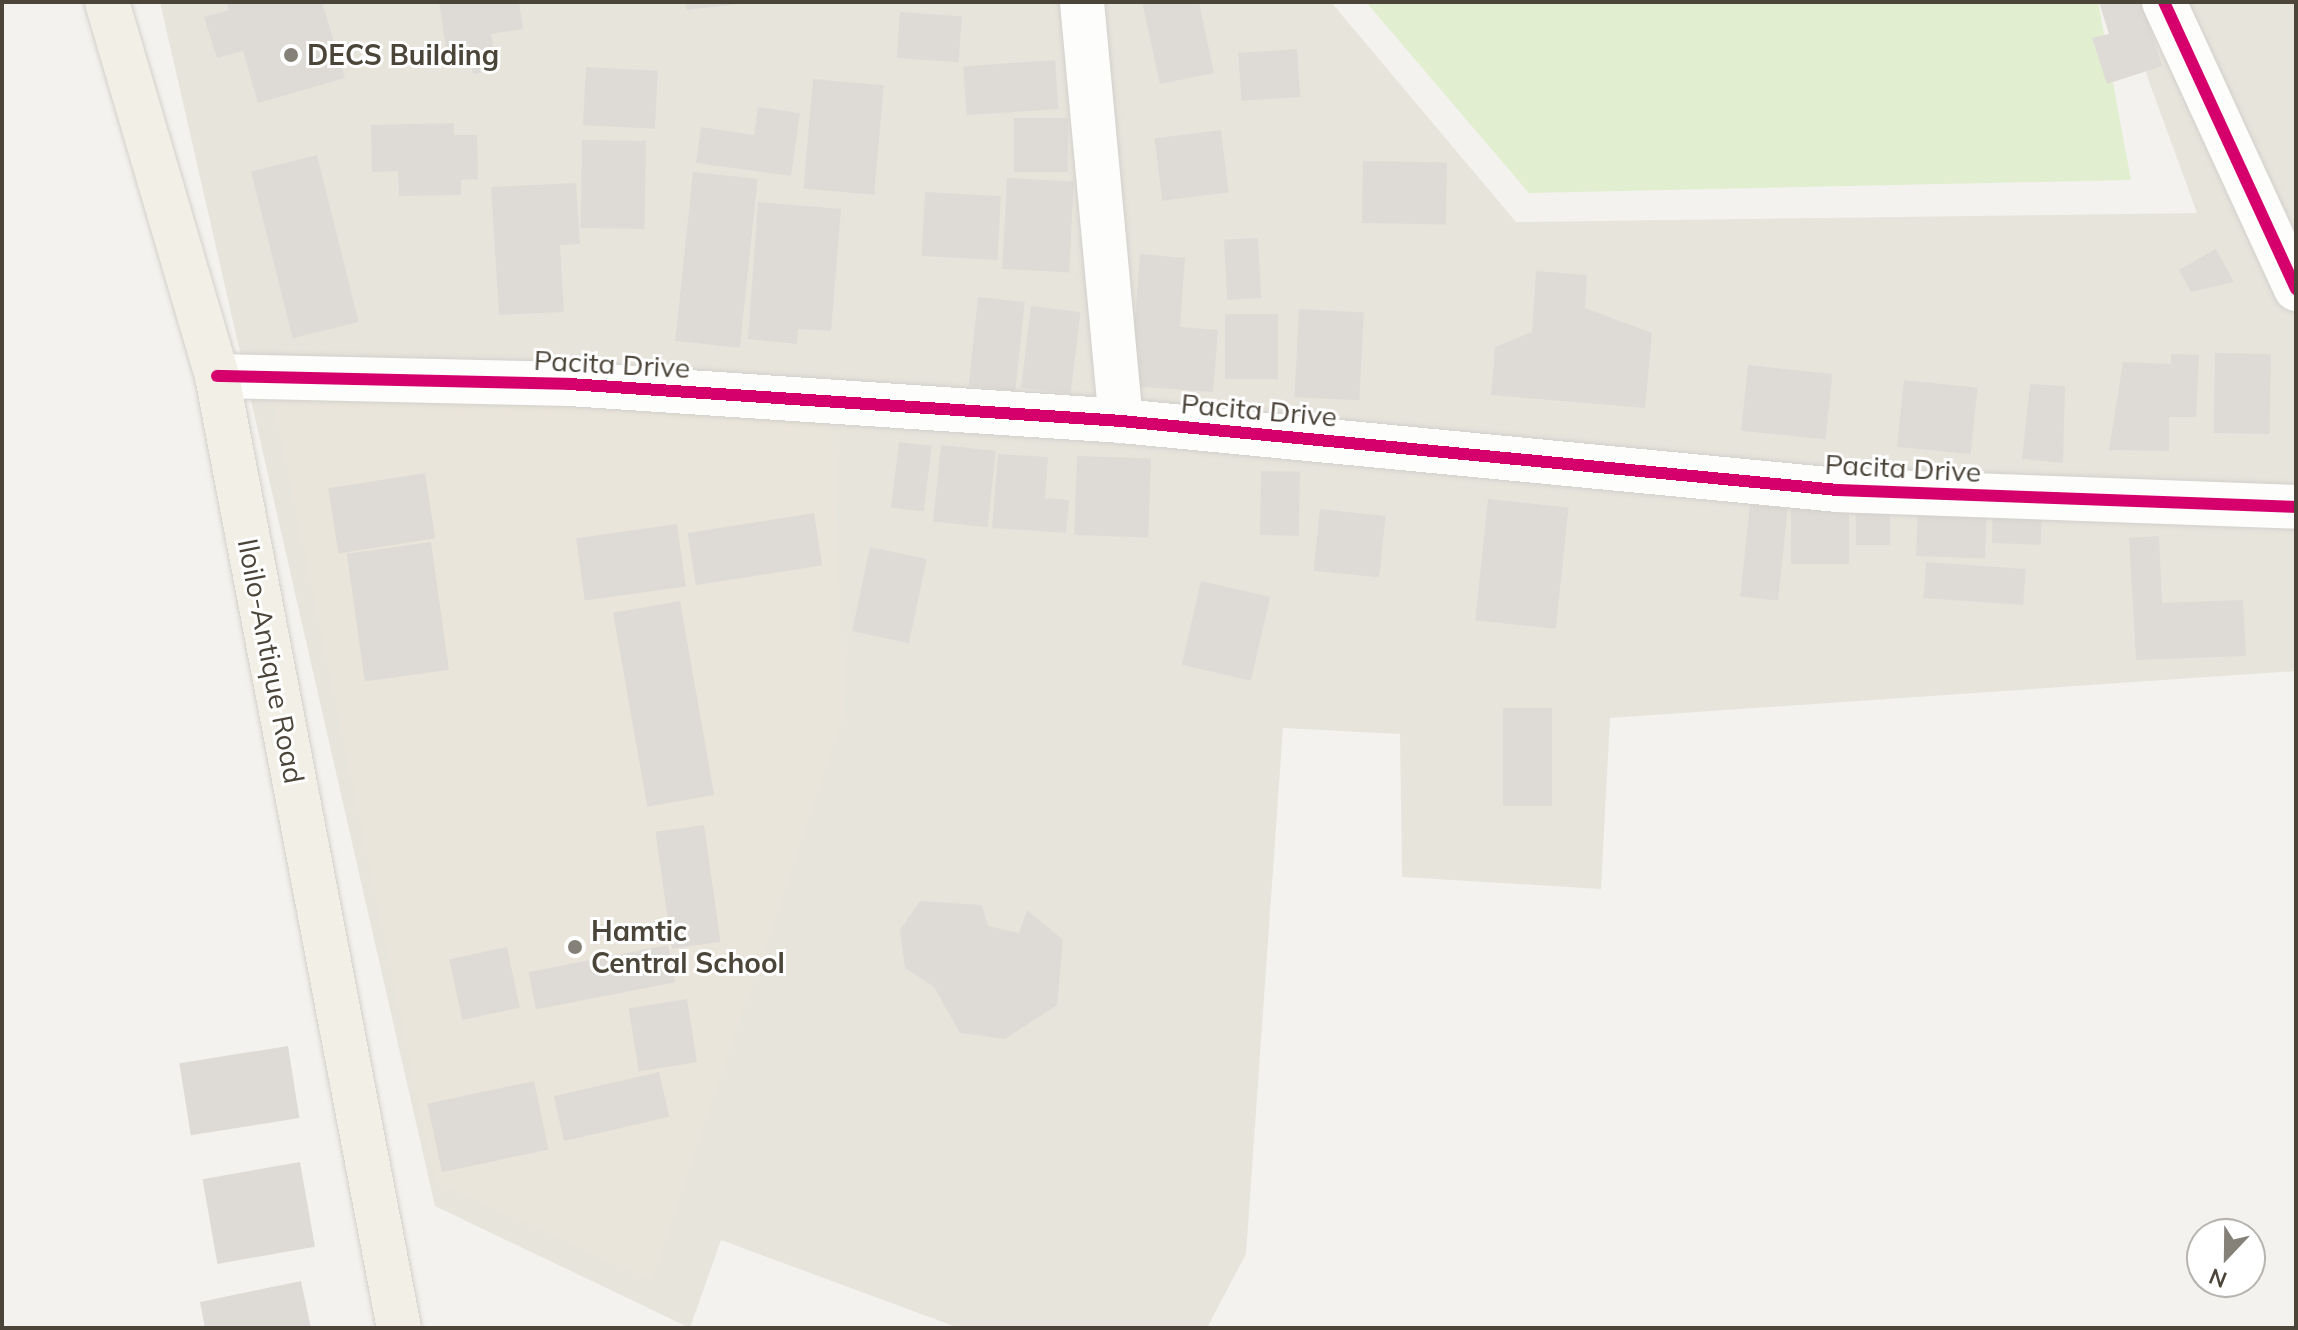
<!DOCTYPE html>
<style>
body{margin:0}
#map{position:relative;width:2298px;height:1330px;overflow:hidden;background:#f4f2ee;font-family:Mulish,sans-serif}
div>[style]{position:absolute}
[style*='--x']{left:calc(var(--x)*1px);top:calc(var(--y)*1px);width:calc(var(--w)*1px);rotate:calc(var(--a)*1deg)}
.residential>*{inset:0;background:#e7e4dc}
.education>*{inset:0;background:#eae5da}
.green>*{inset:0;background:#e1eecf}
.building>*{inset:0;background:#dedbd6;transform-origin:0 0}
.roads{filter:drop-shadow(0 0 2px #d2d0cb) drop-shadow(0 0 2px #d2d0cb)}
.minor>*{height:44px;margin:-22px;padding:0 22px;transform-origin:22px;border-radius:22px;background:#fdfdfc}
.major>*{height:44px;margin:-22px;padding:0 22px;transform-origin:22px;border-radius:22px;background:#f2efe6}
.cycleway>*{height:12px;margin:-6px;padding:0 6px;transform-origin:6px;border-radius:6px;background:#d6006c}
.dots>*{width:22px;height:22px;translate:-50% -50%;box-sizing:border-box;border:4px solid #fff;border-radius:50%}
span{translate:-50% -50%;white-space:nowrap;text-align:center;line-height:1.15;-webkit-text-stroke:6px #fff;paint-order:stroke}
.poi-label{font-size:28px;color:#4b4439;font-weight:700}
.left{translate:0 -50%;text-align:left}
.street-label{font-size:28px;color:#4b4439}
.frame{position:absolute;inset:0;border:4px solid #4b4439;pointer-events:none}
.north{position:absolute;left:2186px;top:1218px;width:80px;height:80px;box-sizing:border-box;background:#fff;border:2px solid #b7b4b0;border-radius:50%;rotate:202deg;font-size:22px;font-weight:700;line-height:32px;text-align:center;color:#4b4439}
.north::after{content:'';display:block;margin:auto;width:28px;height:36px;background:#868178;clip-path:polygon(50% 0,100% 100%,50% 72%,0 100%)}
</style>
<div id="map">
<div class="residential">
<i style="clip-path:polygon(160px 2px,1331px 2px,1516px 222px,2197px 213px,2120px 2px,2296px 2px,2296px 671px,1610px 718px,1601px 889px,1402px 877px,1400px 734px,1283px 728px,1246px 1254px,1207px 1328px,959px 1328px,721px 1240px,690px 1328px,435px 1206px)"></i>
</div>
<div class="education">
<i style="clip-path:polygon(272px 393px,832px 421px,844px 714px,651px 1280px,435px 1181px)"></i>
</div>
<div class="green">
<i style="clip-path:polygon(1366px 2px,2098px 2px,2131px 180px,1529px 193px)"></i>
</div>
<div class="building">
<i style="clip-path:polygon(226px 2px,322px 2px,345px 78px,258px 103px,243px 51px,217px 58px,204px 17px,229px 10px)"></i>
<i style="clip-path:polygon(439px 2px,519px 2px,523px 29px,491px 34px,497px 70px,473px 74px,468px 44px,446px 48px)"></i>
<i style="clip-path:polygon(685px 2px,739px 2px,739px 4px,686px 10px)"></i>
<i style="clip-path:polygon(1142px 2px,1199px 2px,1214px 73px,1160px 84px)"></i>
<i style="clip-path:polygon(2099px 2px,2142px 2px,2162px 66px,2107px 84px,2092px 38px,2109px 34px)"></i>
<i style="left:900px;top:12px;width:62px;height:46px;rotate:4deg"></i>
<i style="left:1297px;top:49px;width:48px;height:59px;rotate:86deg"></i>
<i style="left:1055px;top:60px;width:49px;height:92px;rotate:86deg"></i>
<i style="left:586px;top:67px;width:72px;height:58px;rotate:3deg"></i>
<i style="left:813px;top:79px;width:71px;height:110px;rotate:5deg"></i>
<i style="clip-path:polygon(758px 107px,800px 113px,791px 176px,696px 163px,701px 127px,754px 135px)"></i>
<i style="left:1068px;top:118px;width:54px;height:54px;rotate:90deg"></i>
<i style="clip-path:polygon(454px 123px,454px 135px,477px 135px,478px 179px,461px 180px,461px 195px,399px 196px,398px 171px,372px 172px,371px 125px)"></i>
<i style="left:1221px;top:130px;width:63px;height:67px;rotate:83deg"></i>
<i style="left:582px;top:140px;width:64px;height:88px;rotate:1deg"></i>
<i style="left:317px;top:155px;width:172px;height:68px;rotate:76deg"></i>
<i style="left:1363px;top:161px;width:84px;height:62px;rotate:1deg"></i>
<i style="left:693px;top:172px;width:65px;height:170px;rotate:6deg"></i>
<i style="left:1007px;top:178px;width:67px;height:91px;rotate:3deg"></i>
<i style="clip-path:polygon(576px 183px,580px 244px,560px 245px,564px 312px,499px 315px,491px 187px)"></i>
<i style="left:925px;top:192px;width:76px;height:64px;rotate:3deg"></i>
<i style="clip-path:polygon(758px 202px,841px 209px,831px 331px,798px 329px,797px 344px,748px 339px)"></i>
<i style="left:1258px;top:238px;width:60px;height:34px;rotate:87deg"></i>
<i style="clip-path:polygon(2216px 249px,2234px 282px,2191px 292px,2179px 270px)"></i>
<i style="clip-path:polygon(1140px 254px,1185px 258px,1180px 327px,1218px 330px,1213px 392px,1130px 386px)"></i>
<i style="clip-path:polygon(1536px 271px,1587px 275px,1585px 308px,1652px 333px,1645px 408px,1491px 395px,1495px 347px,1532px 332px)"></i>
<i style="left:978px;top:297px;width:47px;height:89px;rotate:6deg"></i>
<i style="left:1031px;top:306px;width:50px;height:82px;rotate:7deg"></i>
<i style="left:1299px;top:309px;width:65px;height:88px;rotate:3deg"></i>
<i style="left:1225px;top:314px;width:53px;height:65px"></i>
<i style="left:2215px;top:353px;width:56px;height:80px;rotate:1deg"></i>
<i style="clip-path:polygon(2171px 354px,2199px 355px,2196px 417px,2169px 417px,2169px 451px,2109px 450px,2123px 362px,2171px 364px)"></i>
<i style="left:1748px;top:365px;width:85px;height:66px;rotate:6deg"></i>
<i style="left:1904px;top:380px;width:74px;height:67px;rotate:6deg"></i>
<i style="clip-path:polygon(2030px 384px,2065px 386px,2063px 463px,2022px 459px)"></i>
<i style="left:899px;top:442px;width:33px;height:66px;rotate:7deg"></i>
<i style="left:941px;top:445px;width:55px;height:77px;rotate:6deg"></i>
<i style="clip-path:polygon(998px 454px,1048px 457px,1045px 498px,1069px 500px,1066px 533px,992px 528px)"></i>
<i style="left:1077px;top:456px;width:74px;height:79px;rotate:2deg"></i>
<i style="left:1261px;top:471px;width:39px;height:64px;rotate:1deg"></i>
<i style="left:425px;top:473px;width:66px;height:98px;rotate:81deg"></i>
<i style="left:1856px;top:498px;width:34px;height:47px"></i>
<i style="left:1488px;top:499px;width:81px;height:122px;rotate:6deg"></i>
<i style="left:1791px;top:499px;width:58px;height:65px"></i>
<i style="left:1918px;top:502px;width:69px;height:54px;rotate:2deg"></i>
<i style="left:1750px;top:504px;width:38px;height:93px;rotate:6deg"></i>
<i style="left:1993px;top:507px;width:49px;height:36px;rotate:2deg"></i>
<i style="left:1320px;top:509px;width:66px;height:62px;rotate:6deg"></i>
<i style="left:814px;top:513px;width:53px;height:128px;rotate:81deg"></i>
<i style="left:677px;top:524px;width:63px;height:102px;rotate:82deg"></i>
<i style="clip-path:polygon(2159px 536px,2162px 603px,2243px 600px,2246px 656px,2136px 660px,2129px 538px)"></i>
<i style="left:431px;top:542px;width:129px;height:85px;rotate:82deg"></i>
<i style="left:870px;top:547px;width:58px;height:86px;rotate:12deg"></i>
<i style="left:1926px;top:562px;width:100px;height:36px;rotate:4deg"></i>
<i style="left:1201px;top:581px;width:71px;height:86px;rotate:13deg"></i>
<i style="left:680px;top:601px;width:197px;height:68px;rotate:80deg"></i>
<i style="left:1503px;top:708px;width:49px;height:98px"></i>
<i style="left:704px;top:825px;width:118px;height:49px;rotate:82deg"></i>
<i style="clip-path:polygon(920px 901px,982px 905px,988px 926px,1019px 933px,1027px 910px,1063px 940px,1057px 1005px,1005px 1039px,960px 1033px,934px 987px,905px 968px,900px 930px)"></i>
<i style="left:668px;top:945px;width:38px;height:142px;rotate:79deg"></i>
<i style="left:507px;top:947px;width:62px;height:59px;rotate:78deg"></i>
<i style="left:687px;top:999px;width:64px;height:59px;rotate:81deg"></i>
<i style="left:288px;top:1046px;width:73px;height:110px;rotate:81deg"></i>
<i style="left:659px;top:1072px;width:46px;height:108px;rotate:77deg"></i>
<i style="left:534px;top:1081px;width:70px;height:109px;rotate:78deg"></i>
<i style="left:300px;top:1162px;width:86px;height:99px;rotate:80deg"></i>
<i style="clip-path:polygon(301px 1281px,311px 1328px,205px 1328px,200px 1302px)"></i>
</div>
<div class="roads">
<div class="minor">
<i style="--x:1082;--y:2;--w:421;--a:84.7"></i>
<i style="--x:2164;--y:2;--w:316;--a:65.3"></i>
<i style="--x:217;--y:376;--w:352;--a:1.3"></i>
<i style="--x:569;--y:384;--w:553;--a:3.83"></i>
<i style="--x:1121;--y:421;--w:719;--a:5.5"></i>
<i style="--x:1837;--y:490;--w:459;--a:2.1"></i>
</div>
<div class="major">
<i style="--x:107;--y:2;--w:390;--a:73.6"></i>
<i style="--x:217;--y:376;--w:969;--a:79.18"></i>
</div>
</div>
<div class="cycleway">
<i style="--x:2164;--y:2;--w:316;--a:65.3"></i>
<i style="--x:217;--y:376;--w:352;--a:1.3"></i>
<i style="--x:569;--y:384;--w:553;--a:3.83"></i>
<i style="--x:1121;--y:421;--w:719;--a:5.5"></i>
<i style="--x:1837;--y:490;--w:459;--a:2.1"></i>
</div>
<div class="dots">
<i style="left:291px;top:55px;background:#868178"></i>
<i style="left:575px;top:947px;background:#868178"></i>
</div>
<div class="poi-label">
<span class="left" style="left:307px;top:55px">DECS Building</span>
<span class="left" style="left:591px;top:947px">Hamtic<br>Central School</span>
</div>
<div class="street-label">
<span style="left:612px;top:364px;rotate:3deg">Pacita Drive</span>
<span style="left:1259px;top:410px;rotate:5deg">Pacita Drive</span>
<span style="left:1903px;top:468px;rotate:3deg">Pacita Drive</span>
<span style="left:271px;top:661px;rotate:79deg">Iloilo-Antique Road</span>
</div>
<div class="frame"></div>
<div class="north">N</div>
</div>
